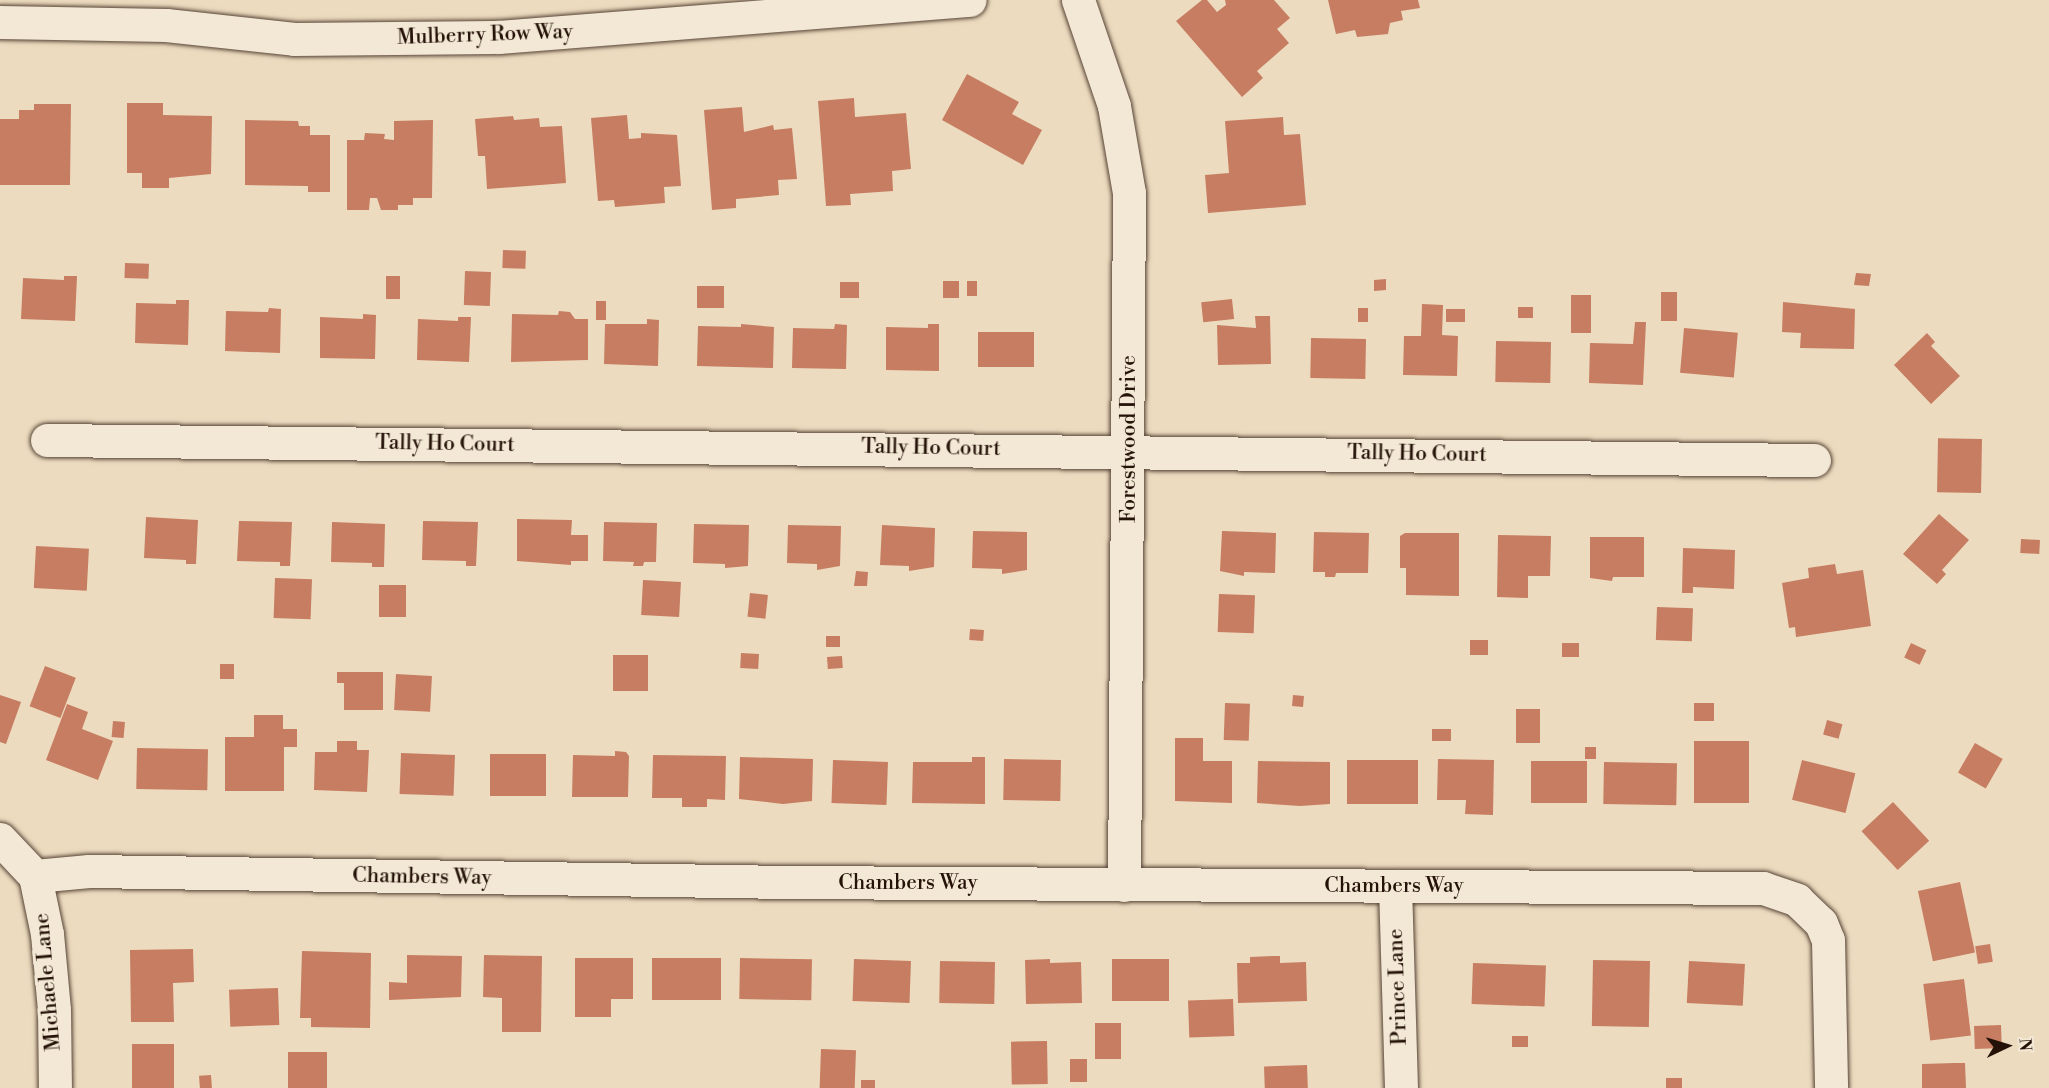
<!DOCTYPE html>
<style>
body{margin:0}
#map{position:relative;width:2049px;height:1088px;overflow:hidden;background:#eddbbf;font-family:"Libre Bodoni",serif}
div>[style]{position:absolute}
[style*='--x']{left:calc(var(--x)*1px);top:calc(var(--y)*1px);width:calc(var(--w)*1px);rotate:calc(var(--a)*1deg)}
.building>*{inset:0;background:#c67d61;transform-origin:0 0}
.roads{filter:drop-shadow(0 0 2px #564436) drop-shadow(0 0 2px #564436)}
.minor>*{height:33px;margin:-16.5px;padding:0 16.5px;transform-origin:16.5px;border-radius:16.5px;background:#f3e8d5}
span{translate:-50% -50%;white-space:nowrap;text-align:center;line-height:1.15;-webkit-text-stroke:6px #f3e8d5;paint-order:stroke}
.street-label{font-size:21px;color:#241208}
.north{position:absolute;left:1977px;top:1016px;width:60px;height:60px;-webkit-text-stroke:4px #f3e8d5;paint-order:stroke;rotate:86deg;font-size:16px;font-weight:700;line-height:24px;text-align:center;color:#241208}
.north::after{content:'';display:block;margin:auto;width:21px;height:27px;background:#241208;clip-path:polygon(50% 0,100% 100%,50% 72%,0 100%)}
</style>
<div id="map">
<div class="building">
<i style="clip-path:polygon(1202px 0,1207px 0,1217px 12px,1226px 5px,1225px 0,1274px 0,1290px 18px,1277px 29px,1289px 43px,1257px 71px,1263px 78px,1242px 97px,1176px 21px)"></i>
<i style="clip-path:polygon(1328px 0,1418px 0,1420px 8px,1401px 11px,1403px 20px,1390px 23px,1388px 34px,1357px 37px,1355px 30px,1336px 34px)"></i>
<i style="clip-path:polygon(967px 74px,1019px 102px,1012px 114px,1042px 130px,1023px 165px,942px 120px)"></i>
<i style="clip-path:polygon(854px 98px,855px 117px,906px 113px,911px 169px,892px 171px,893px 191px,850px 194px,851px 205px,826px 206px,818px 101px)"></i>
<i style="clip-path:polygon(127px 103px,163px 103px,163px 115px,212px 116px,211px 174px,169px 178px,169px 188px,142px 188px,142px 173px,127px 173px)"></i>
<i style="clip-path:polygon(34px 104px,71px 104px,70px 185px,0 185px,0 119px,19px 119px,19px 110px,34px 110px)"></i>
<i style="clip-path:polygon(742px 107px,744px 132px,773px 125px,774px 130px,792px 128px,797px 179px,778px 180px,779px 195px,736px 199px,736px 208px,712px 210px,704px 110px)"></i>
<i style="clip-path:polygon(627px 115px,629px 139px,641px 138px,641px 133px,677px 135px,681px 186px,664px 187px,665px 203px,615px 207px,614px 200px,598px 201px,591px 118px)"></i>
<i style="clip-path:polygon(513px 116px,514px 120px,539px 118px,540px 127px,562px 126px,566px 183px,487px 189px,485px 156px,478px 156px,475px 119px)"></i>
<i style="clip-path:polygon(1283px 117px,1284px 135px,1300px 134px,1306px 205px,1208px 213px,1205px 175px,1229px 173px,1225px 121px)"></i>
<i style="clip-path:polygon(245px 120px,298px 121px,299px 126px,310px 126px,310px 135px,330px 135px,330px 192px,308px 192px,308px 186px,245px 185px)"></i>
<i style="clip-path:polygon(433px 120px,432px 198px,413px 198px,413px 205px,398px 205px,398px 210px,381px 210px,377px 198px,370px 198px,369px 210px,347px 210px,347px 140px,364px 140px,365px 133px,385px 134px,384px 139px,394px 140px,394px 121px)"></i>
<i style="left:503px;top:250px;width:23px;height:18px;rotate:2deg"></i>
<i style="left:125px;top:263px;width:24px;height:15px;rotate:2deg"></i>
<i style="left:465px;top:271px;width:26px;height:34px;rotate:2deg"></i>
<i style="clip-path:polygon(1856px 273px,1871px 274px,1869px 286px,1854px 285px)"></i>
<i style="clip-path:polygon(64px 276px,77px 276px,75px 321px,21px 319px,23px 278px,64px 280px)"></i>
<i style="left:386px;top:276px;width:14px;height:23px"></i>
<i style="clip-path:polygon(1386px 279px,1386px 290px,1374px 291px,1374px 280px)"></i>
<i style="left:943px;top:281px;width:16px;height:17px"></i>
<i style="left:967px;top:281px;width:10px;height:15px"></i>
<i style="left:840px;top:282px;width:19px;height:16px"></i>
<i style="left:697px;top:286px;width:27px;height:22px"></i>
<i style="left:1661px;top:292px;width:16px;height:29px"></i>
<i style="left:1571px;top:295px;width:20px;height:38px"></i>
<i style="left:1232px;top:299px;width:20px;height:31px;rotate:84deg"></i>
<i style="clip-path:polygon(176px 300px,189px 300px,188px 345px,135px 343px,136px 303px,176px 304px)"></i>
<i style="left:596px;top:301px;width:10px;height:19px"></i>
<i style="clip-path:polygon(1783px 302px,1855px 309px,1854px 349px,1800px 348px,1801px 333px,1782px 332px)"></i>
<i style="clip-path:polygon(1422px 304px,1443px 305px,1442px 335px,1458px 336px,1457px 376px,1403px 375px,1404px 336px,1421px 336px)"></i>
<i style="left:1518px;top:307px;width:15px;height:11px"></i>
<i style="clip-path:polygon(269px 308px,281px 309px,280px 353px,225px 351px,226px 311px,268px 312px)"></i>
<i style="left:1358px;top:308px;width:10px;height:14px"></i>
<i style="left:1446px;top:309px;width:19px;height:13px"></i>
<i style="clip-path:polygon(559px 311px,570px 312px,575px 319px,588px 319px,588px 360px,511px 362px,512px 314px,558px 315px)"></i>
<i style="clip-path:polygon(363px 314px,376px 315px,375px 359px,320px 358px,320px 317px,363px 319px)"></i>
<i style="clip-path:polygon(1255px 316px,1270px 316px,1271px 364px,1218px 365px,1217px 325px,1256px 328px)"></i>
<i style="clip-path:polygon(458px 317px,471px 317px,469px 362px,417px 360px,418px 319px,458px 321px)"></i>
<i style="clip-path:polygon(647px 319px,659px 320px,658px 366px,604px 364px,605px 324px,647px 324px)"></i>
<i style="clip-path:polygon(1635px 322px,1646px 322px,1643px 385px,1589px 383px,1590px 343px,1633px 344px)"></i>
<i style="clip-path:polygon(741px 324px,774px 327px,773px 368px,697px 366px,698px 326px,741px 327px)"></i>
<i style="clip-path:polygon(835px 324px,847px 325px,846px 369px,792px 368px,793px 328px,834px 329px)"></i>
<i style="clip-path:polygon(928px 324px,939px 324px,939px 371px,886px 370px,886px 327px,928px 328px)"></i>
<i style="left:1684px;top:328px;width:54px;height:45px;rotate:5deg"></i>
<i style="left:978px;top:332px;width:56px;height:35px"></i>
<i style="clip-path:polygon(1927px 333px,1935px 342px,1931px 346px,1960px 376px,1931px 404px,1894px 365px)"></i>
<i style="left:1311px;top:338px;width:55px;height:40px;rotate:1deg"></i>
<i style="left:1496px;top:341px;width:55px;height:41px;rotate:1deg"></i>
<i style="left:1982px;top:439px;width:54px;height:44px;rotate:91deg"></i>
<i style="clip-path:polygon(1939px 514px,1969px 540px,1942px 570px,1946px 574px,1937px 584px,1903px 554px)"></i>
<i style="clip-path:polygon(146px 517px,198px 520px,196px 564px,186px 564px,186px 560px,144px 558px)"></i>
<i style="clip-path:polygon(517px 519px,572px 520px,571px 535px,588px 535px,588px 561px,571px 561px,571px 565px,517px 561px)"></i>
<i style="clip-path:polygon(239px 521px,292px 522px,290px 566px,280px 566px,280px 562px,237px 561px)"></i>
<i style="clip-path:polygon(423px 521px,478px 522px,476px 566px,466px 566px,466px 561px,422px 560px)"></i>
<i style="clip-path:polygon(332px 522px,385px 524px,384px 567px,372px 567px,372px 563px,331px 562px)"></i>
<i style="clip-path:polygon(604px 522px,657px 523px,656px 562px,644px 562px,643px 566px,633px 566px,634px 562px,603px 561px)"></i>
<i style="clip-path:polygon(694px 524px,749px 525px,748px 566px,725px 568px,725px 564px,693px 563px)"></i>
<i style="clip-path:polygon(788px 525px,841px 526px,840px 566px,817px 570px,817px 564px,787px 563px)"></i>
<i style="clip-path:polygon(882px 525px,935px 528px,934px 567px,909px 571px,909px 566px,880px 565px)"></i>
<i style="clip-path:polygon(973px 531px,1027px 532px,1027px 570px,1002px 574px,1002px 569px,972px 568px)"></i>
<i style="clip-path:polygon(1222px 531px,1276px 533px,1275px 573px,1244px 572px,1244px 576px,1220px 571px)"></i>
<i style="clip-path:polygon(1314px 532px,1369px 533px,1368px 573px,1336px 573px,1335px 577px,1325px 577px,1325px 572px,1313px 572px)"></i>
<i style="clip-path:polygon(1405px 533px,1459px 533px,1459px 596px,1406px 595px,1406px 568px,1400px 568px,1400px 536px)"></i>
<i style="clip-path:polygon(1498px 535px,1551px 536px,1550px 576px,1528px 576px,1528px 598px,1497px 597px)"></i>
<i style="clip-path:polygon(1590px 537px,1644px 537px,1644px 577px,1613px 577px,1612px 581px,1590px 578px)"></i>
<i style="left:2021px;top:539px;width:19px;height:14px;rotate:3deg"></i>
<i style="left:36px;top:546px;width:53px;height:42px;rotate:3deg"></i>
<i style="clip-path:polygon(1683px 548px,1735px 550px,1734px 589px,1693px 587px,1693px 593px,1682px 593px)"></i>
<i style="clip-path:polygon(1835px 564px,1837px 574px,1863px 570px,1871px 626px,1796px 637px,1795px 627px,1789px 628px,1782px 583px,1809px 578px,1808px 568px)"></i>
<i style="clip-path:polygon(856px 571px,868px 572px,867px 586px,854px 586px)"></i>
<i style="left:275px;top:578px;width:37px;height:40px;rotate:2deg"></i>
<i style="left:643px;top:580px;width:38px;height:35px;rotate:3deg"></i>
<i style="left:379px;top:585px;width:27px;height:32px"></i>
<i style="left:750px;top:593px;width:18px;height:24px;rotate:6deg"></i>
<i style="left:1219px;top:594px;width:36px;height:38px;rotate:2deg"></i>
<i style="left:1657px;top:607px;width:36px;height:33px;rotate:2deg"></i>
<i style="left:970px;top:629px;width:14px;height:11px;rotate:4deg"></i>
<i style="left:826px;top:636px;width:14px;height:11px"></i>
<i style="left:1470px;top:640px;width:18px;height:15px"></i>
<i style="left:1562px;top:643px;width:17px;height:14px"></i>
<i style="left:1911px;top:643px;width:17px;height:16px;rotate:25deg"></i>
<i style="left:741px;top:653px;width:18px;height:15px;rotate:3deg"></i>
<i style="left:613px;top:655px;width:35px;height:36px"></i>
<i style="left:827px;top:657px;width:15px;height:12px;rotate:-4deg"></i>
<i style="left:220px;top:664px;width:14px;height:15px"></i>
<i style="left:45px;top:666px;width:33px;height:43px;rotate:21deg"></i>
<i style="clip-path:polygon(337px 672px,383px 672px,383px 710px,344px 710px,344px 683px,337px 683px)"></i>
<i style="left:396px;top:674px;width:36px;height:36px;rotate:3deg"></i>
<i style="clip-path:polygon(0 695px,21px 702px,6px 744px,0 742px)"></i>
<i style="left:1293px;top:695px;width:11px;height:11px;rotate:5deg"></i>
<i style="left:1225px;top:703px;width:25px;height:37px;rotate:2deg"></i>
<i style="left:1714px;top:703px;width:18px;height:20px;rotate:90deg"></i>
<i style="clip-path:polygon(67px 704px,88px 712px,82px 729px,113px 741px,98px 780px,46px 760px)"></i>
<i style="left:1516px;top:709px;width:24px;height:34px"></i>
<i style="clip-path:polygon(254px 715px,283px 715px,283px 729px,297px 729px,297px 747px,284px 747px,284px 791px,225px 791px,225px 737px,254px 737px)"></i>
<i style="left:1827px;top:720px;width:16px;height:15px;rotate:15deg"></i>
<i style="left:113px;top:721px;width:12px;height:16px;rotate:5deg"></i>
<i style="left:1432px;top:729px;width:19px;height:12px"></i>
<i style="clip-path:polygon(1175px 738px,1203px 738px,1203px 761px,1232px 761px,1232px 803px,1175px 801px)"></i>
<i style="clip-path:polygon(337px 741px,357px 741px,357px 750px,369px 750px,367px 792px,314px 790px,315px 752px,337px 752px)"></i>
<i style="left:1694px;top:741px;width:55px;height:62px"></i>
<i style="left:1975px;top:743px;width:32px;height:34px;rotate:30deg"></i>
<i style="left:1585px;top:747px;width:11px;height:12px"></i>
<i style="left:137px;top:748px;width:71px;height:41px;rotate:1deg"></i>
<i style="clip-path:polygon(615px 751px,626px 752px,629px 756px,628px 797px,572px 797px,573px 755px,615px 756px)"></i>
<i style="left:401px;top:753px;width:54px;height:41px;rotate:2deg"></i>
<i style="left:490px;top:754px;width:56px;height:42px"></i>
<i style="clip-path:polygon(653px 755px,726px 756px,725px 800px,707px 799px,707px 807px,682px 807px,682px 798px,652px 798px)"></i>
<i style="clip-path:polygon(740px 757px,813px 759px,812px 801px,783px 804px,739px 799px)"></i>
<i style="clip-path:polygon(972px 757px,985px 757px,985px 804px,912px 803px,913px 762px,972px 762px)"></i>
<i style="left:1004px;top:759px;width:57px;height:41px;rotate:1deg"></i>
<i style="clip-path:polygon(1438px 759px,1494px 760px,1493px 815px,1465px 814px,1466px 800px,1437px 800px)"></i>
<i style="left:833px;top:760px;width:55px;height:43px;rotate:2deg"></i>
<i style="left:1347px;top:760px;width:71px;height:44px"></i>
<i style="left:1802px;top:760px;width:55px;height:41px;rotate:14deg"></i>
<i style="clip-path:polygon(1258px 761px,1330px 762px,1330px 804px,1300px 806px,1257px 803px)"></i>
<i style="left:1531px;top:761px;width:56px;height:42px"></i>
<i style="left:1604px;top:762px;width:73px;height:42px;rotate:1deg"></i>
<i style="left:1893px;top:802px;width:53px;height:43px;rotate:47deg"></i>
<i style="left:1960px;top:882px;width:72px;height:43px;rotate:78deg"></i>
<i style="left:1990px;top:944px;width:18px;height:15px;rotate:81deg"></i>
<i style="clip-path:polygon(193px 949px,194px 982px,173px 983px,174px 1022px,131px 1022px,130px 950px)"></i>
<i style="clip-path:polygon(302px 951px,371px 953px,370px 1028px,311px 1027px,311px 1018px,300px 1018px)"></i>
<i style="clip-path:polygon(407px 955px,462px 956px,461px 997px,389px 1000px,389px 982px,407px 983px)"></i>
<i style="clip-path:polygon(484px 955px,542px 956px,541px 1032px,502px 1032px,502px 998px,483px 997px)"></i>
<i style="clip-path:polygon(1273px 956px,1280px 956px,1280px 963px,1306px 962px,1307px 1001px,1238px 1003px,1237px 963px,1250px 963px,1250px 957px)"></i>
<i style="clip-path:polygon(575px 958px,633px 958px,633px 999px,611px 999px,611px 1017px,575px 1017px)"></i>
<i style="left:652px;top:958px;width:69px;height:42px"></i>
<i style="left:740px;top:958px;width:72px;height:41px;rotate:1deg"></i>
<i style="left:854px;top:959px;width:57px;height:42px;rotate:2deg"></i>
<i style="clip-path:polygon(1050px 959px,1050px 963px,1081px 962px,1082px 1003px,1026px 1004px,1025px 960px)"></i>
<i style="left:1112px;top:959px;width:57px;height:42px"></i>
<i style="left:1593px;top:960px;width:57px;height:66px;rotate:1deg"></i>
<i style="left:940px;top:961px;width:55px;height:42px;rotate:1deg"></i>
<i style="left:1689px;top:961px;width:56px;height:42px;rotate:3deg"></i>
<i style="left:1473px;top:963px;width:73px;height:41px;rotate:2deg"></i>
<i style="left:1964px;top:979px;width:57px;height:41px;rotate:83deg"></i>
<i style="left:278px;top:988px;width:37px;height:49px;rotate:88deg"></i>
<i style="left:1233px;top:999px;width:37px;height:45px;rotate:88deg"></i>
<i style="left:1095px;top:1023px;width:26px;height:36px"></i>
<i style="left:2001px;top:1025px;width:23px;height:27px;rotate:88deg"></i>
<i style="left:1512px;top:1036px;width:16px;height:11px"></i>
<i style="left:1047px;top:1041px;width:43px;height:36px;rotate:89deg"></i>
<i style="left:174px;top:1044px;width:44px;height:42px;rotate:90deg"></i>
<i style="left:821px;top:1049px;width:35px;height:39px;rotate:2deg"></i>
<i style="left:288px;top:1052px;width:39px;height:36px"></i>
<i style="left:1070px;top:1059px;width:17px;height:23px"></i>
<i style="clip-path:polygon(1954px 1063px,1965px 1063px,1966px 1088px,1922px 1088px,1922px 1064px)"></i>
<i style="left:1307px;top:1065px;width:23px;height:43px;rotate:88deg"></i>
<i style="left:211px;top:1075px;width:13px;height:12px;rotate:86deg"></i>
<i style="left:1666px;top:1078px;width:16px;height:10px"></i>
<i style="left:861px;top:1080px;width:14px;height:8px"></i>
</div>
<div class="roads">
<div class="minor">
<i style="--x:1078;--y:0;--w:112;--a:71.2"></i>
<i style="--x:1114;--y:106;--w:88;--a:80.2"></i>
<i style="--x:1129;--y:193;--w:692;--a:90.41"></i>
<i style="--x:0;--y:22;--w:166;--a:1"></i>
<i style="--x:166;--y:25;--w:129;--a:6.2"></i>
<i style="--x:294;--y:39;--w:205;--a:-0.6"></i>
<i style="--x:499;--y:37;--w:472;--a:-4.5"></i>
<i style="--x:47;--y:440;--w:1767;--a:0.65"></i>
<i style="--x:0;--y:839;--w:51;--a:46.6"></i>
<i style="--x:35;--y:876;--w:54;--a:-5.3"></i>
<i style="--x:89;--y:871;--w:701;--a:0.9"></i>
<i style="--x:790;--y:882;--w:973;--a:0.35"></i>
<i style="--x:1763;--y:888;--w:36;--a:19"></i>
<i style="--x:1797;--y:900;--w:33;--a:44"></i>
<i style="--x:1821;--y:923;--w:18;--a:68"></i>
<i style="--x:1828;--y:940;--w:148;--a:88.8"></i>
<i style="--x:35;--y:876;--w:59;--a:78.3"></i>
<i style="--x:47;--y:934;--w:76;--a:84.7"></i>
<i style="--x:54;--y:1010;--w:78;--a:89.3"></i>
<i style="--x:1395;--y:886;--w:202;--a:88.3"></i>
</div>
</div>
<div class="street-label">
<span style="left:485px;top:35px;rotate:-2deg">Mulberry Row Way</span>
<span style="left:1129px;top:439px;rotate:-90deg">Forestwood Drive</span>
<span style="left:445px;top:444px;rotate:1deg">Tally Ho Court</span>
<span style="left:931px;top:448px;rotate:1deg">Tally Ho Court</span>
<span style="left:1417px;top:454px;rotate:1deg">Tally Ho Court</span>
<span style="left:422px;top:877px;rotate:1deg">Chambers Way</span>
<span style="left:908px;top:883px">Chambers Way</span>
<span style="left:1394px;top:886px">Chambers Way</span>
<span style="left:48px;top:982px;rotate:-95deg">Michaele Lane</span>
<span style="left:1398px;top:987px;rotate:-92deg">Prince Lane</span>
</div>
<div class="north">N</div>
</div>
